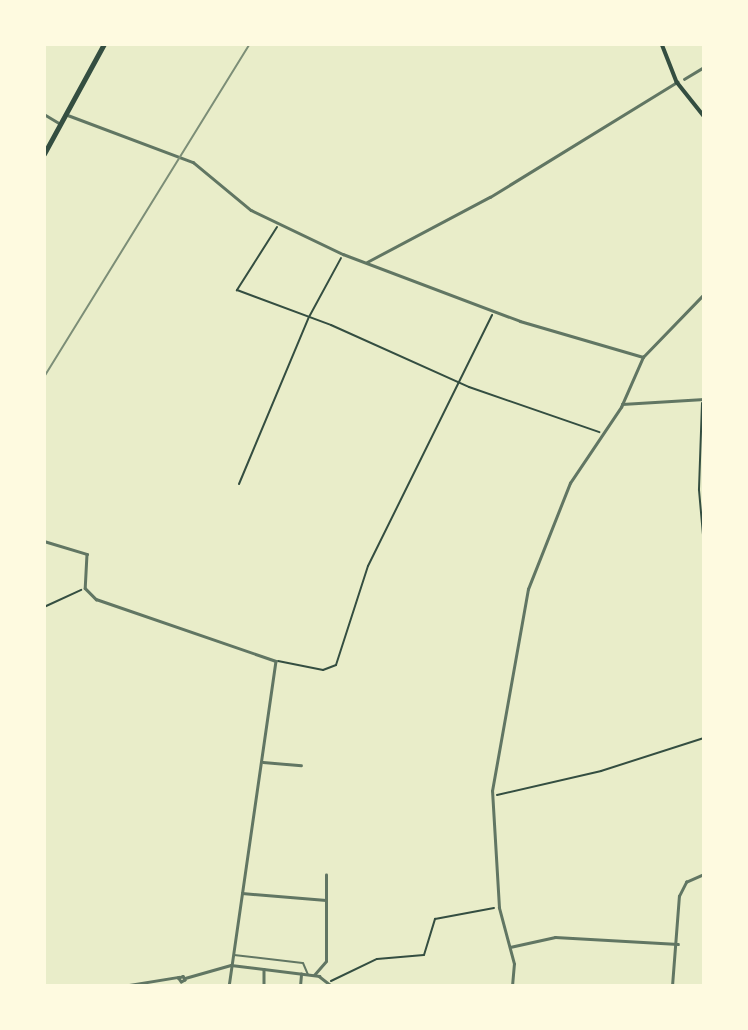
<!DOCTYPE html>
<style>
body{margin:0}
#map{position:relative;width:748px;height:1030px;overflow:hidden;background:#e9edc9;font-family:"Roboto Condensed",sans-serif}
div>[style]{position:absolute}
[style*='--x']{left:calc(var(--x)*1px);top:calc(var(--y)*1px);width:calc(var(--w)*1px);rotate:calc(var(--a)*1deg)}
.path>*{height:2px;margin:-1px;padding:0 1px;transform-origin:1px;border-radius:1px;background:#344e41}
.service>*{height:2px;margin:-1px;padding:0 1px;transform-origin:1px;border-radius:1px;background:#617663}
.minor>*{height:2.5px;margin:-1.25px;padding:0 1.25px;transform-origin:1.25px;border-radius:1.25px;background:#617663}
.secondary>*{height:3.5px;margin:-1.75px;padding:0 1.75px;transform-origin:1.75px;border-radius:1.75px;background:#344e41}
.primary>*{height:4.5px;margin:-2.25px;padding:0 2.25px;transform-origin:2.25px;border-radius:2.25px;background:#344e41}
.rail>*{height:2px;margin:-1px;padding:0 1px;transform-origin:1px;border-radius:1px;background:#7c8e77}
span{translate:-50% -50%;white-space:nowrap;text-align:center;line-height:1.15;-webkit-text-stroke:7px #fefae0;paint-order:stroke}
.frame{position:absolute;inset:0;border:46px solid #fefae0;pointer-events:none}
</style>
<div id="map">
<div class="path">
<i style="--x:277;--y:227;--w:75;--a:122.4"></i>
<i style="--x:237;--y:290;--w:100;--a:20.4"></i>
<i style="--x:331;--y:325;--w:151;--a:24.2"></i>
<i style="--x:469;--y:387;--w:138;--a:19.1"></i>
<i style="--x:702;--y:403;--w:87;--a:92"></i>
<i style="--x:699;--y:490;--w:56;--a:84.9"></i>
<i style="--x:239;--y:484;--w:181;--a:-67.3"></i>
<i style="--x:309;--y:317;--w:67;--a:-61.5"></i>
<i style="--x:44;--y:607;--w:41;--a:-24.7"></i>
<i style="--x:278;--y:661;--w:46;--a:11.3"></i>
<i style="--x:323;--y:670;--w:14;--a:-21"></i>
<i style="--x:336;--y:665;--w:104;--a:-72.1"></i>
<i style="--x:368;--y:566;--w:280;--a:-63.7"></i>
<i style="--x:497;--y:795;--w:107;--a:-13"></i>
<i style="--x:601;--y:771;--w:108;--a:-17.8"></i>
<i style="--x:331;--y:981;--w:51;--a:-25.6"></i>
<i style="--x:377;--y:959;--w:47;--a:-4.9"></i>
<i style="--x:424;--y:955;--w:38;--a:-73"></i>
<i style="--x:435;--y:919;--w:60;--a:-10.6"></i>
</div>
<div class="service">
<i style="--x:234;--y:955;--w:69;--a:6.6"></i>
<i style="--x:303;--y:963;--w:13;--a:67"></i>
</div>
<div class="minor">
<i style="--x:684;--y:79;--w:23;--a:-31"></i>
<i style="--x:44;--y:114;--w:17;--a:31"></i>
<i style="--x:65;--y:114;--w:137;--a:20.6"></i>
<i style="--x:193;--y:162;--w:75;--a:39.6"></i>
<i style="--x:251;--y:210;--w:102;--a:25.6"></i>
<i style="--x:343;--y:254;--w:189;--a:20.7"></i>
<i style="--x:520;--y:321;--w:128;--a:16.3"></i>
<i style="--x:367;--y:262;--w:139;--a:-27.9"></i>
<i style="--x:490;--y:197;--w:220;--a:-31.6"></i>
<i style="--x:622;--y:404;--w:82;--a:-3.5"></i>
<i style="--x:44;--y:541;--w:45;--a:16.8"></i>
<i style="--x:87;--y:554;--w:34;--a:93"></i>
<i style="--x:85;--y:588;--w:16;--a:45"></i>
<i style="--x:96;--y:599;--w:190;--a:19"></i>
<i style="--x:276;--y:661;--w:328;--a:98.2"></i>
<i style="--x:263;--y:762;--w:38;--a:5"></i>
<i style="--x:242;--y:893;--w:84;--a:4.8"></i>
<i style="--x:510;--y:947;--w:46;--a:-12.5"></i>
<i style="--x:555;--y:937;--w:123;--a:3.3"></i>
<i style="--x:264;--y:969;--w:17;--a:90"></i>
<i style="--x:314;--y:975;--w:18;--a:-49"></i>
<i style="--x:326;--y:961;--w:86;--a:-90"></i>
<i style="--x:183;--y:976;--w:4;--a:63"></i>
<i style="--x:185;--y:980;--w:4;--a:153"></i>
<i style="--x:181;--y:982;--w:5;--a:-127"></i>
<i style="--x:178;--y:978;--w:5;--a:-22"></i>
<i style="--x:185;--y:978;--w:48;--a:-15.8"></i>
<i style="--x:231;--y:965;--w:89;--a:7.1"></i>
<i style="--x:319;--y:976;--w:16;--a:38"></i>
<i style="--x:123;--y:986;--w:56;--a:-9.3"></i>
<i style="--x:300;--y:986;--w:12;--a:-85"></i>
<i style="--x:512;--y:986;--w:22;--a:-85"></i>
<i style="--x:514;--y:964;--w:58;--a:-105"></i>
<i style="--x:499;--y:908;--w:117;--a:-93.4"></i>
<i style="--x:492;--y:791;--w:205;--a:-79.9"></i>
<i style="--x:528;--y:589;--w:114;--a:-68.4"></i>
<i style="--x:570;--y:483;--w:92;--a:-56.1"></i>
<i style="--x:621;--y:407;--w:55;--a:-66.3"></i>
<i style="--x:643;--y:357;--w:88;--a:-45.9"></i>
<i style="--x:672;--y:986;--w:90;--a:-85.6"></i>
<i style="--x:679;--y:896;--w:16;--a:-63"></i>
<i style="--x:686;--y:882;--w:20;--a:-24"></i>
</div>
<div class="secondary">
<i style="--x:662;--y:44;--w:41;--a:68.5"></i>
<i style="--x:677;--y:82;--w:43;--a:51.5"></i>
</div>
<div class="primary">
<i style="--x:44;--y:154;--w:125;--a:-61.4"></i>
</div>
<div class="rail">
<i style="--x:44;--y:377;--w:392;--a:-58.3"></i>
</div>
<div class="frame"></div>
</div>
